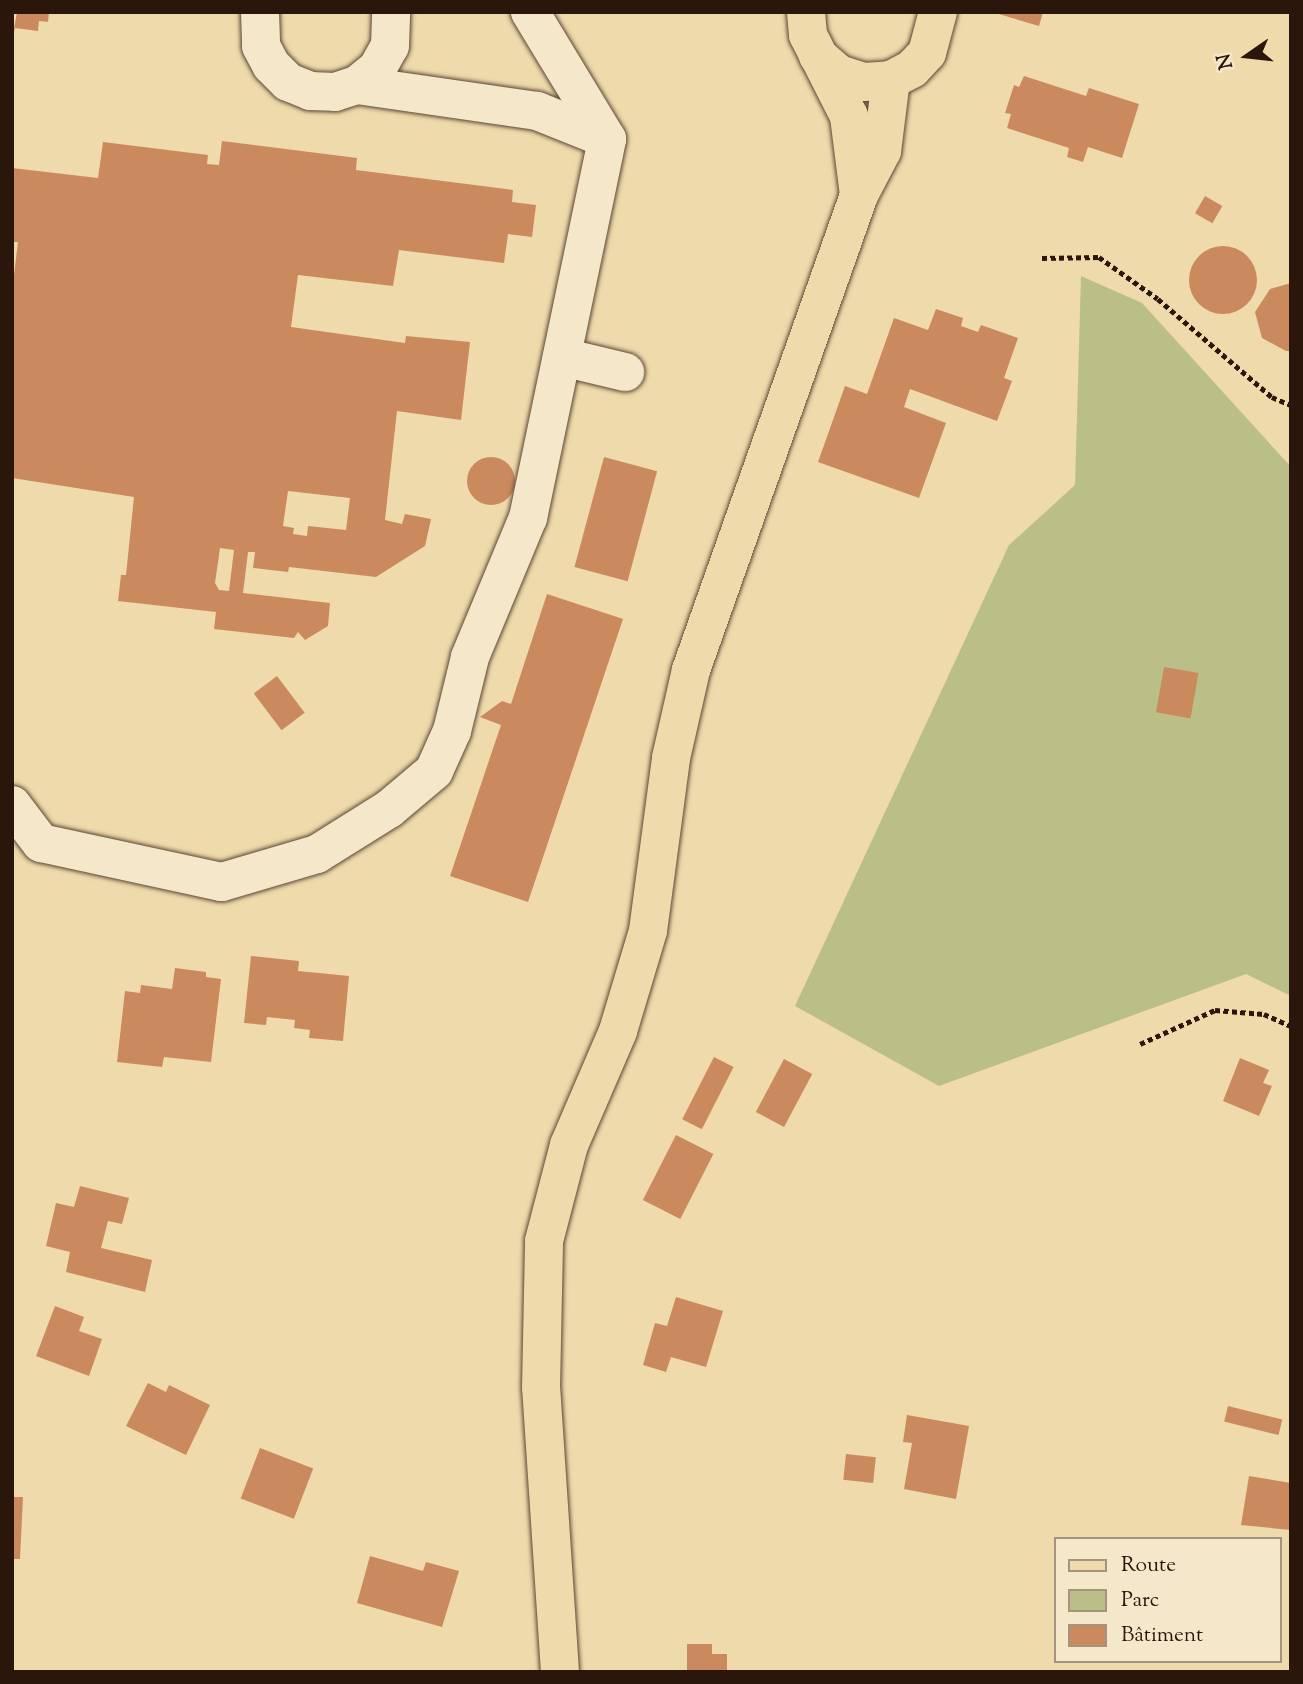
<!DOCTYPE html>
<meta charset="utf-8">
<style>
body{margin:0}
#map{position:relative;width:1303px;height:1684px;overflow:hidden;background:#efdaac;font-family:"Sorts Mill Goudy",serif}
div>[style]{position:absolute}
[style*='--x']{left:calc(var(--x)*1px);top:calc(var(--y)*1px);width:calc(var(--w)*1px);rotate:calc(var(--a)*1deg)}
.green>*{inset:0;background:#babf88}
.building>*{inset:0;background:#cb895e;transform-origin:0 0}
.round{border-radius:50%}
.path>*{height:4.5px;margin-top:-2.25px;transform-origin:0;background:repeating-linear-gradient(90deg,#2b160b 0 5px,transparent 0 8.5px)}
.roads{filter:drop-shadow(0 0 2px #5c4733) drop-shadow(0 0 2px #5c4733)}
.minor>*{height:38px;margin:-19px;padding:0 19px;transform-origin:19px;border-radius:19px;background:#f5e7c9}
.major>*{height:38px;margin:-19px;padding:0 19px;transform-origin:19px;border-radius:19px;background:#efdaac}
span{translate:-50% -50%;white-space:nowrap;text-align:center;line-height:1.15;-webkit-text-stroke:5px #f5e7c9;paint-order:stroke}
.frame{position:absolute;inset:0;border:14px solid #2b160b;pointer-events:none}
.legend{position:absolute;left:1054px;top:1537px;width:228px;height:126px;box-sizing:border-box;background:#f5e7c9;border:2px solid #a4937d;margin:0;padding:9px 12px;list-style:none;font-size:21px;color:#2b160b}
.legend li{display:flex;align-items:center;gap:14px;height:35px}
.legend b{width:35px;border:2px solid #a4937d}
.north{position:absolute;left:1212px;top:21px;width:70px;height:70px;-webkit-text-stroke:5px #f5e7c9;paint-order:stroke;rotate:256deg;font-size:19px;font-weight:700;line-height:28px;text-align:center;color:#2b160b}
.north::after{content:'';display:block;margin:auto;width:24px;height:32px;background:#2b160b;clip-path:polygon(50% 0,100% 100%,50% 72%,0 100%)}
</style>
<div id="map">
<div class="green">
<i style="clip-path:polygon(1081px 276px,1142px 303px,1291px 467px,1291px 996px,1246px 974px,939px 1086px,795px 1006px,1009px 545px,1075px 485px)"></i>
</div>
<div class="building">
<i style="clip-path:polygon(17px 12px,49px 12px,48px 22px,39px 21px,38px 31px,15px 28px,12px 40px)"></i>
<i style="clip-path:polygon(992px 12px,1043px 12px,1039px 26px)"></i>
<i style="clip-path:polygon(1024px 76px,1086px 96px,1089px 88px,1139px 104px,1122px 158px,1088px 147px,1083px 162px,1067px 157px,1069px 148px,1007px 128px,1011px 114px,1005px 113px,1014px 85px,1019px 87px)"></i>
<i style="clip-path:polygon(evenodd,222px 141px,357px 158px,356px 170px,513px 190px,512px 202px,536px 205px,532px 237px,508px 234px,504px 263px,399px 250px,393px 286px,298px 275px,291px 327px,405px 343px,406px 336px,470px 342px,461px 420px,397px 411px,385px 520px,402px 524px,405px 514px,431px 519px,425px 546px,376px 577px,289px 567px,288px 572px,253px 568px,255px 552px,248px 552px,243px 593px,330px 603px,328px 626px,305px 640px,298px 632px,294px 638px,214px 629px,216px 612px,118px 601px,121px 575px,126px 575px,134px 497px,12px 478px,12px 291px,18px 242px,12px 242px,12px 168px,98px 178px,103px 142px,208px 155px,207px 164px,219px 165px,222px 141px,288px 491px,350px 498px,346px 530px,308px 526px,307px 536px,293px 534px,294px 528px,283px 526px,288px 491px,222px 141px,220px 548px,234px 550px,229px 591px,219px 590px,215px 583px,220px 548px)"></i>
<i style="left:1205px;top:196px;width:20px;height:20px;rotate:30deg"></i>
<i class="round" style="left:1189px;top:246px;width:68px;height:68px"></i>
<i style="clip-path:polygon(1291px 283px,1291px 351px,1286px 351px,1262px 338px,1255px 312px,1270px 289px)"></i>
<i style="clip-path:polygon(936px 309px,963px 318px,961px 326px,978px 332px,981px 325px,1018px 338px,1004px 378px,1012px 381px,997px 421px,910px 389px,904px 407px,946px 423px,919px 498px,818px 462px,845px 386px,867px 394px,894px 318px,928px 330px)"></i>
<i style="left:604px;top:457px;width:55px;height:114px;rotate:15deg"></i>
<i class="round" style="left:467px;top:457px;width:48px;height:48px"></i>
<i style="clip-path:polygon(547px 594px,623px 619px,528px 902px,450px 876px,501px 725px,480px 717px,502px 701px,511px 704px)"></i>
<i style="left:1164px;top:667px;width:35px;height:46px;rotate:10deg"></i>
<i style="left:277px;top:676px;width:46px;height:29px;rotate:53deg"></i>
<i style="clip-path:polygon(251px 956px,299px 961px,298px 971px,349px 976px,343px 1041px,309px 1038px,310px 1030px,294px 1028px,295px 1020px,267px 1017px,266px 1025px,244px 1023px)"></i>
<i style="clip-path:polygon(175px 968px,206px 972px,206px 977px,221px 979px,211px 1062px,164px 1057px,162px 1067px,117px 1062px,125px 991px,140px 993px,141px 985px,172px 989px)"></i>
<i style="left:714px;top:1057px;width:22px;height:70px;rotate:27deg"></i>
<i style="clip-path:polygon(1240px 1058px,1269px 1070px,1263px 1083px,1272px 1086px,1259px 1116px,1223px 1101px)"></i>
<i style="left:784px;top:1059px;width:32px;height:60px;rotate:28deg"></i>
<i style="left:676px;top:1135px;width:42px;height:73px;rotate:27deg"></i>
<i style="clip-path:polygon(80px 1186px,129px 1198px,122px 1224px,108px 1221px,101px 1248px,152px 1260px,145px 1292px,66px 1272px,70px 1252px,46px 1246px,56px 1203px,74px 1207px)"></i>
<i style="clip-path:polygon(676px 1297px,723px 1311px,706px 1367px,671px 1357px,666px 1372px,643px 1365px,655px 1323px,667px 1326px)"></i>
<i style="clip-path:polygon(55px 1306px,84px 1317px,79px 1331px,102px 1339px,89px 1376px,36px 1356px)"></i>
<i style="clip-path:polygon(148px 1383px,166px 1392px,169px 1385px,210px 1405px,186px 1455px,126px 1426px)"></i>
<i style="left:1228px;top:1406px;width:56px;height:16px;rotate:14deg"></i>
<i style="clip-path:polygon(907px 1415px,969px 1426px,956px 1499px,904px 1489px,912px 1443px,903px 1442px)"></i>
<i style="left:260px;top:1448px;width:57px;height:54px;rotate:21deg"></i>
<i style="left:846px;top:1454px;width:30px;height:26px;rotate:6deg"></i>
<i style="clip-path:polygon(1249px 1476px,1291px 1483px,1291px 1530px,1241px 1525px)"></i>
<i style="clip-path:polygon(12px 1497px,23px 1497px,20px 1559px,12px 1559px)"></i>
<i style="clip-path:polygon(370px 1556px,423px 1571px,426px 1562px,459px 1571px,442px 1627px,357px 1603px)"></i>
<i style="clip-path:polygon(687px 1644px,712px 1644px,712px 1654px,727px 1654px,727px 1672px,687px 1672px)"></i>
</div>
<div class="path">
<i style="--x:1042;--y:258;--w:57;--a:-1"></i>
<i style="--x:1099;--y:257;--w:72;--a:35.4"></i>
<i style="--x:1158;--y:299;--w:150;--a:40.7"></i>
<i style="--x:1272;--y:397;--w:21;--a:23"></i>
<i style="--x:1140;--y:1044;--w:82;--a:-24.4"></i>
<i style="--x:1215;--y:1010;--w:49;--a:4.7"></i>
<i style="--x:1264;--y:1014;--w:30;--a:24"></i>
</div>
<div class="roads">
<div class="minor">
<i style="--x:260;--y:12;--w:34;--a:88"></i>
<i style="--x:261;--y:46;--w:21;--a:62"></i>
<i style="--x:271;--y:65;--w:24;--a:45"></i>
<i style="--x:288;--y:82;--w:24;--a:22"></i>
<i style="--x:310;--y:91;--w:25;--a:2"></i>
<i style="--x:335;--y:92;--w:23;--a:-18"></i>
<i style="--x:357;--y:85;--w:26;--a:-39"></i>
<i style="--x:377;--y:69;--w:26;--a:-61"></i>
<i style="--x:390;--y:46;--w:34;--a:-88"></i>
<i style="--x:357;--y:85;--w:182;--a:8.2"></i>
<i style="--x:537;--y:111;--w:75;--a:21.8"></i>
<i style="--x:562;--y:357;--w:65;--a:13.4"></i>
<i style="--x:12;--y:805;--w:48;--a:52.7"></i>
<i style="--x:41;--y:843;--w:185;--a:12.2"></i>
<i style="--x:222;--y:882;--w:99;--a:-16.4"></i>
<i style="--x:317;--y:854;--w:85;--a:-32"></i>
<i style="--x:389;--y:809;--w:59;--a:-40.2"></i>
<i style="--x:434;--y:771;--w:44;--a:-65.8"></i>
<i style="--x:452;--y:731;--w:76;--a:-76.3"></i>
<i style="--x:470;--y:657;--w:151;--a:-67.4"></i>
<i style="--x:528;--y:518;--w:387;--a:-78.2"></i>
<i style="--x:607;--y:139;--w:149;--a:-121.2"></i>
</div>
<div class="major">
<i style="--x:806;--y:12;--w:23;--a:85"></i>
<i style="--x:808;--y:35;--w:91;--a:63.2"></i>
<i style="--x:849;--y:116;--w:80;--a:82.8"></i>
<i style="--x:818;--y:56;--w:28;--a:41"></i>
<i style="--x:839;--y:74;--w:26;--a:18"></i>
<i style="--x:864;--y:82;--w:27;--a:-4"></i>
<i style="--x:891;--y:80;--w:24;--a:-28"></i>
<i style="--x:912;--y:69;--w:22;--a:-47"></i>
<i style="--x:927;--y:53;--w:42;--a:-75"></i>
<i style="--x:560;--y:1672;--w:285;--a:-93.8"></i>
<i style="--x:541;--y:1388;--w:147;--a:-88.8"></i>
<i style="--x:544;--y:1241;--w:99;--a:-75.4"></i>
<i style="--x:569;--y:1145;--w:124;--a:-66.7"></i>
<i style="--x:618;--y:1031;--w:104;--a:-73.3"></i>
<i style="--x:648;--y:931;--w:175;--a:-82.4"></i>
<i style="--x:671;--y:758;--w:90;--a:-77.2"></i>
<i style="--x:691;--y:670;--w:504;--a:-70.52"></i>
<i style="--x:859;--y:195;--w:50;--a:-62.4"></i>
<i style="--x:882;--y:151;--w:72;--a:-82.8"></i>
</div>
</div>
<div class="frame"></div>
<ul class="legend">
<li><b style="height:9px;background:#efdaac"></b>Route</li>
<li><b style="height:19px;background:#babf88"></b>Parc</li>
<li><b style="height:19px;background:#cb895e"></b>Bâtiment</li>
</ul>
<div class="north">N</div>
</div>
